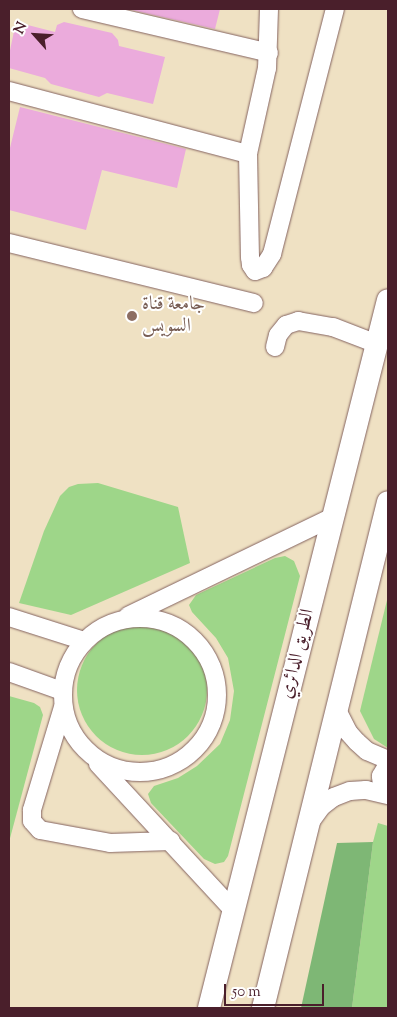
<!DOCTYPE html>
<meta charset="utf-8">
<style>
body{margin:0}
#map{position:relative;width:397px;height:1017px;overflow:hidden;background:#efe1c3;font-family:"Sorts Mill Goudy",Amiri,serif}
div>[style]{position:absolute}
[style*='--x']{left:calc(var(--x)*1px);top:calc(var(--y)*1px);width:calc(var(--w)*1px);rotate:calc(var(--a)*1deg)}
.green>*{inset:0;background:#9ed689}
.round{border-radius:50%}
.forest>*{inset:0;background:#7eb775}
.building>*{inset:0;background:#ebabdc}
.roads{filter:drop-shadow(0 0 1px #846360) drop-shadow(0 0 1px #846360)}
.minor>*{height:18px;margin:-9px;padding:0 9px;transform-origin:9px;border-radius:9px;background:#fff}
.minor>.ring{margin:-9px;padding:0;box-sizing:content-box;background:none;border:18px solid #fff;border-radius:50%}
.major>*{height:22px;margin:-11px;padding:0 11px;transform-origin:11px;border-radius:11px;background:#fff}
.dots>*{width:14px;height:14px;translate:-50% -50%;box-sizing:border-box;border:2px solid #fff;border-radius:50%}
span{translate:-50% -50%;white-space:nowrap;text-align:center;line-height:1.15;-webkit-text-stroke:4px #fff;paint-order:stroke}
.education-label{font-size:19px;color:#785e54}
.left{translate:0 -50%;text-align:left}
.street-label{font-size:19px;color:#4a1f2b}
.frame{position:absolute;inset:0;border:10px solid #4a1f2b;pointer-events:none}
.north{position:absolute;left:10px;top:10px;width:50px;height:50px;-webkit-text-stroke:4px #fff;paint-order:stroke;rotate:296deg;font-size:14px;font-weight:700;line-height:20px;text-align:center;color:#4a1f2b}
.north::after{content:'';display:block;margin:auto;width:18px;height:22px;background:#4a1f2b;clip-path:polygon(50% 0,100% 100%,50% 72%,0 100%)}
.scale{position:absolute;left:224px;top:984px;width:100px;height:22px;box-sizing:border-box;border:2px solid #4a1f2b;border-top:0;padding-left:6px;font-size:15px;line-height:18px;white-space:nowrap;color:#4a1f2b;-webkit-text-stroke:4px #fff;paint-order:stroke}
</style>
<div id="map">
<div class="green">
<i style="clip-path:polygon(98px 483px,178px 507px,190px 563px,71px 615px,19px 603px,44px 531px,60px 496px,69px 487px,78px 484px)"></i>
<i style="clip-path:polygon(285px 556px,294px 561px,300px 576px,228px 856px,224px 862px,215px 864px,204px 859px,151px 803px,148px 794px,154px 786px,178px 778px,197px 766px,220px 744px,230px 720px,234px 691px,228px 658px,216px 638px,192px 612px,189px 605px,196px 595px,275px 558px)"></i>
<i style="clip-path:polygon(388px 596px,388px 748px,374px 739px,360px 711px)"></i>
<i class="round" style="left:77px;top:625px;width:130px;height:130px"></i>
<i style="clip-path:polygon(9px 696px,34px 703px,40px 707px,43px 715px,9px 842px)"></i>
<i style="clip-path:polygon(378px 823px,388px 826px,388px 1008px,352px 1008px,373px 842px)"></i>
</div>
<div class="forest">
<i style="clip-path:polygon(373px 842px,352px 1008px,301px 1008px,337px 843px)"></i>
</div>
<div class="building">
<i style="clip-path:polygon(127px 9px,220px 9px,215px 29px)"></i>
<i style="clip-path:polygon(16px 22px,55px 32px,57px 25px,64px 22px,112px 33px,118px 40px,119px 46px,165px 57px,153px 104px,107px 93px,99px 97px,51px 84px,45px 78px,9px 68px,9px 55px)"></i>
<i style="clip-path:polygon(20px 107px,186px 149px,177px 188px,102px 170px,86px 230px,9px 210px,9px 152px)"></i>
</div>
<div class="roads">
<div class="minor">
<i style="--x:82;--y:9;--w:192;--a:13.2"></i>
<i style="--x:269;--y:9;--w:59;--a:91.9"></i>
<i style="--x:267;--y:68;--w:88;--a:102.5"></i>
<i style="--x:248;--y:154;--w:103;--a:88.9"></i>
<i style="--x:250;--y:257;--w:8;--a:83"></i>
<i style="--x:251;--y:265;--w:7;--a:56"></i>
<i style="--x:255;--y:271;--w:9;--a:-21"></i>
<i style="--x:263;--y:268;--w:17;--a:-57"></i>
<i style="--x:272;--y:254;--w:253;--a:-75.6"></i>
<i style="--x:9;--y:91;--w:247;--a:14.8"></i>
<i style="--x:9;--y:243;--w:252;--a:13.8"></i>
<i style="--x:275;--y:347;--w:12;--a:-76"></i>
<i style="--x:278;--y:335;--w:13;--a:-51"></i>
<i style="--x:286;--y:325;--w:13;--a:-18"></i>
<i style="--x:298;--y:321;--w:36;--a:10"></i>
<i style="--x:333;--y:327;--w:47;--a:21.1"></i>
<i style="--x:128;--y:616;--w:228;--a:-25.8"></i>
<i style="--x:9;--y:617;--w:79;--a:17.7"></i>
<i class="ring" style="left:63px;top:618px;width:136px;height:136px"></i>
<i style="--x:9;--y:672;--w:56;--a:19.7"></i>
<i style="--x:63;--y:707;--w:108;--a:106.8"></i>
<i style="--x:32;--y:810;--w:11;--a:90"></i>
<i style="--x:32;--y:821;--w:12;--a:48"></i>
<i style="--x:40;--y:830;--w:71;--a:10.5"></i>
<i style="--x:110;--y:843;--w:61;--a:-1.9"></i>
<i style="--x:336;--y:708;--w:27;--a:63"></i>
<i style="--x:348;--y:732;--w:13;--a:48"></i>
<i style="--x:357;--y:742;--w:13;--a:42"></i>
<i style="--x:367;--y:751;--w:23;--a:23"></i>
<i style="--x:98;--y:764;--w:199;--a:47.2"></i>
<i style="--x:383;--y:793;--w:17;--a:-97"></i>
<i style="--x:381;--y:776;--w:14;--a:-60"></i>
<i style="--x:311;--y:821;--w:17;--a:-54"></i>
<i style="--x:321;--y:807;--w:16;--a:-38"></i>
<i style="--x:334;--y:797;--w:17;--a:-21"></i>
<i style="--x:350;--y:791;--w:16;--a:-4"></i>
<i style="--x:366;--y:790;--w:23;--a:13"></i>
</div>
<div class="major">
<i style="--x:209;--y:1008;--w:730;--a:-75.81"></i>
<i style="--x:263;--y:1008;--w:521;--a:-76.12"></i>
</div>
</div>
<div class="dots">
<i style="left:132px;top:316px;background:#8d6e63"></i>
</div>
<div class="education-label">
<span class="left" style="left:142px;top:316px">جامعة قناة<br>السويس</span>
</div>
<div class="street-label">
<span style="left:298px;top:654px;rotate:-76deg">الطريق الدائري</span>
</div>
<div class="frame"></div>
<div class="north">N</div>
<div class="scale">50 m</div>
</div>
